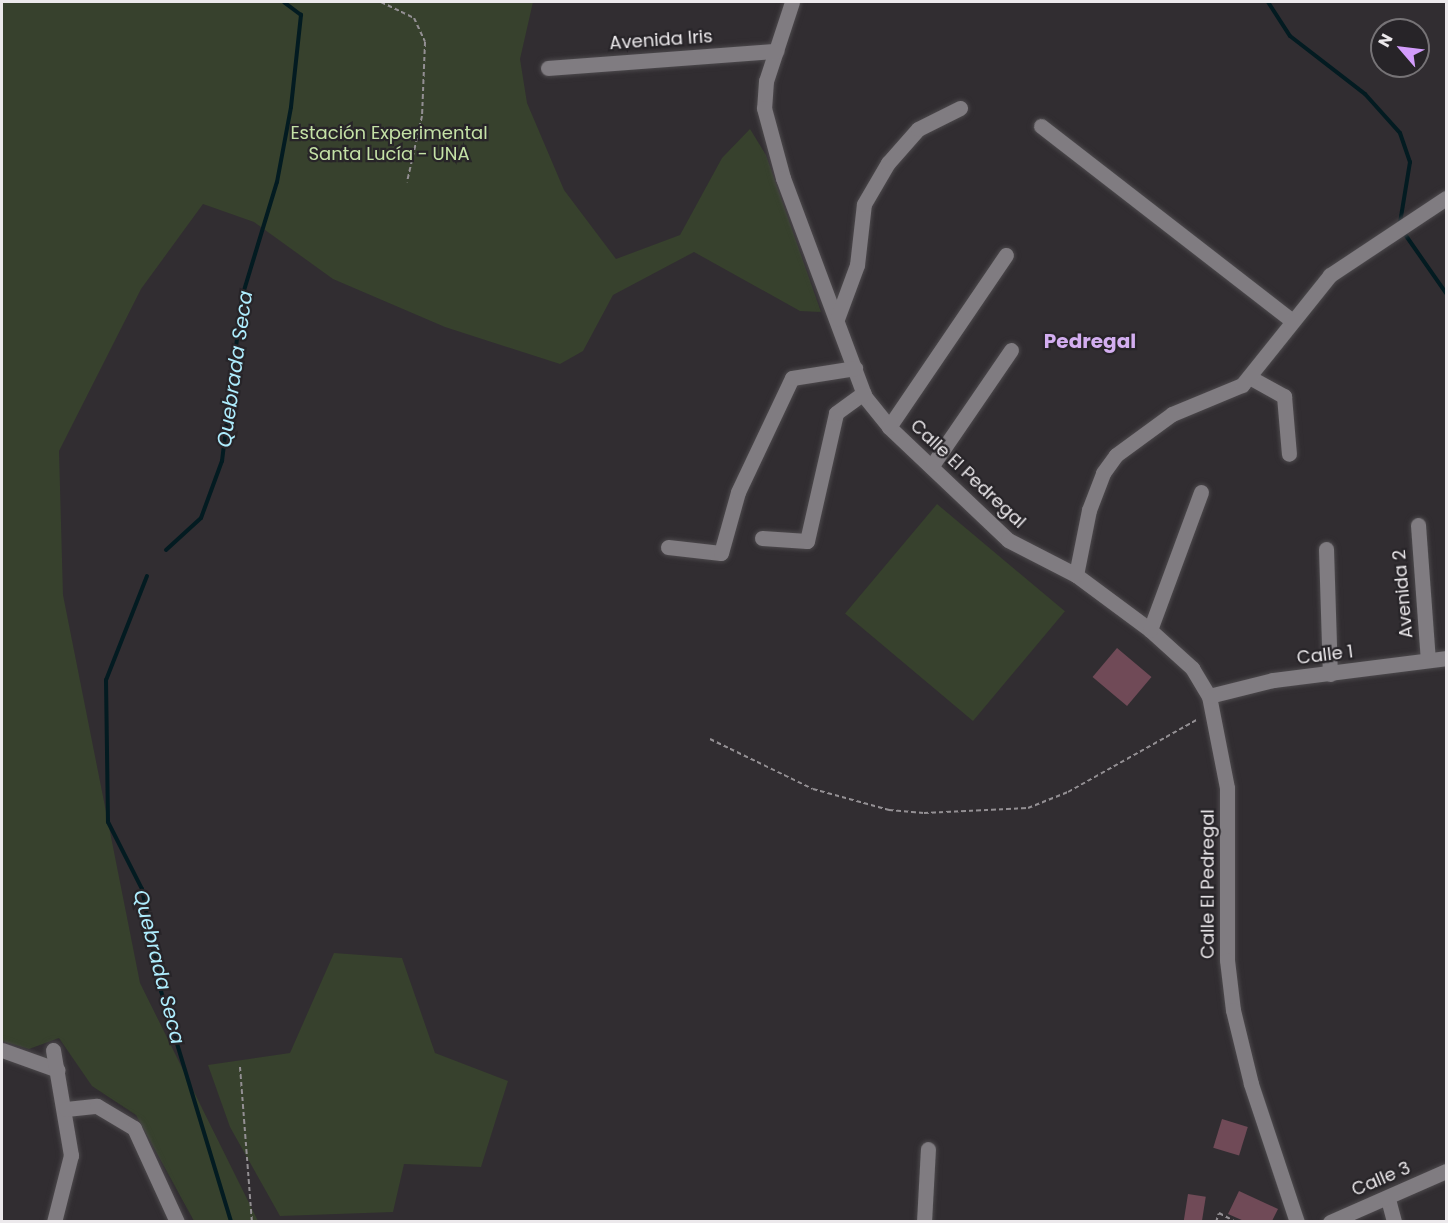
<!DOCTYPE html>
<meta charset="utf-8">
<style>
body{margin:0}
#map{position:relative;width:1448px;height:1223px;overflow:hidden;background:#312d31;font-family:Poppins,sans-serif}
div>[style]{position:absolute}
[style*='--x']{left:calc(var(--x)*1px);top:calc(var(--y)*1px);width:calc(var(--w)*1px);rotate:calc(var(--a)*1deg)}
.green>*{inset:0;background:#37412d;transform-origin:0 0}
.stream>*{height:4px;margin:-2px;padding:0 2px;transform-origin:2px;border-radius:2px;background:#031b21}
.building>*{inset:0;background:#704a57;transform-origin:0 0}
.path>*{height:2px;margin-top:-1px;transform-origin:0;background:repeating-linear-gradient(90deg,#938f93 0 4.5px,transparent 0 7.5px)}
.roads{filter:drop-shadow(0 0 2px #4c494c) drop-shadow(0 0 2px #4c494c)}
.minor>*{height:15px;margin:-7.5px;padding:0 7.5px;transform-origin:7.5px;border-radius:7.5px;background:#807c81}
span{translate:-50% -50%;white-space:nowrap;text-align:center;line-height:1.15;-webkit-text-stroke:4.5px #272428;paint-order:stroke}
.street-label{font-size:18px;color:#ece9ec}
.park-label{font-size:18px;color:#c4e1a6}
.neighbourhood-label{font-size:20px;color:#d3aef0;font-weight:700}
.water-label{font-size:20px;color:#aeedfe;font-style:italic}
.frame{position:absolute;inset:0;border:3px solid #ece9ec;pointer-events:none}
.north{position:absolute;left:1370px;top:18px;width:60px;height:60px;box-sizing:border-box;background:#272428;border:2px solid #767376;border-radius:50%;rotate:298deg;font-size:16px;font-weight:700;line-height:24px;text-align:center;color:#ece9ec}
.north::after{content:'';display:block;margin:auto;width:21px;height:27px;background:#d39cfc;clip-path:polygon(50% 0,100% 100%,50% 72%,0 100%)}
</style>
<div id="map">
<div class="green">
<i style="clip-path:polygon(2px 2px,533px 2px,520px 59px,527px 103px,564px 190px,616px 259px,680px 235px,722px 158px,750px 129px,766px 155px,821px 312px,800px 311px,694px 252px,613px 295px,583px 351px,560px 364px,445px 327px,333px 279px,254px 222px,203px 204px,141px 289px,59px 451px,63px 595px,140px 983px,258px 1221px,194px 1221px,136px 1115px,92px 1086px,59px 1038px,29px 1049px,2px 1041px)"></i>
<i style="left:937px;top:504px;width:167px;height:143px;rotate:40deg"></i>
<i style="clip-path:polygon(334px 953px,402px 958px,435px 1053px,508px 1081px,481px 1167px,404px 1164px,393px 1212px,280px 1216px,230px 1127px,208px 1065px,290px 1053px)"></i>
</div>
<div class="stream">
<i style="--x:1268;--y:2;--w:40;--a:57.1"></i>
<i style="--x:1290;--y:36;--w:95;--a:37.7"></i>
<i style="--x:1365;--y:94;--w:52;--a:48.1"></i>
<i style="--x:1400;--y:133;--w:31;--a:71"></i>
<i style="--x:1410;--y:162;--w:62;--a:99.3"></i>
<i style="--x:1402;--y:230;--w:77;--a:55.1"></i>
<i style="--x:166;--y:550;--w:47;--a:-42.4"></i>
<i style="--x:201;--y:518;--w:61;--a:-69.8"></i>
<i style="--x:222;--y:461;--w:165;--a:-83"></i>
<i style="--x:242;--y:297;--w:120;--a:-73.1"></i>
<i style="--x:277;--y:182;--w:76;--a:-79.4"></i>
<i style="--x:291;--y:107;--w:93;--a:-83.8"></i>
<i style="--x:301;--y:15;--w:21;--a:-143"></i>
<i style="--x:147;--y:576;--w:112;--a:111.5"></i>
<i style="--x:106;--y:680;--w:142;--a:89.2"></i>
<i style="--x:108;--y:822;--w:75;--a:63.1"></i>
<i style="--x:142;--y:889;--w:104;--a:79.4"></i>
<i style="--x:161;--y:991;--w:241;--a:73.1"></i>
</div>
<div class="building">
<i style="left:1117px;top:648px;width:45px;height:38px;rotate:40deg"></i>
<i style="left:1222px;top:1119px;width:27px;height:30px;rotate:17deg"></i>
<i style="clip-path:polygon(1239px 1191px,1278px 1209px,1272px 1221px,1244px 1221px,1228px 1214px)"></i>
<i style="left:1188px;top:1194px;width:18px;height:27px;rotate:9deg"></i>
</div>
<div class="path">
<i style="--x:381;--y:2;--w:37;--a:26"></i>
<i style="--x:414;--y:18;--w:26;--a:65"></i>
<i style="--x:425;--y:42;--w:74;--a:92.3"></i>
<i style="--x:422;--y:116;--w:68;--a:102.8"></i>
<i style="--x:710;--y:739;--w:114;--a:25.9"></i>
<i style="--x:813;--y:789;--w:79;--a:15.4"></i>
<i style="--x:889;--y:810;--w:35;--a:5"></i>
<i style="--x:924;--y:813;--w:104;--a:-2.8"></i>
<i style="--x:1028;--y:808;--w:43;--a:-21.8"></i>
<i style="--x:1068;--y:792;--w:149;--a:-29.3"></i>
<i style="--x:240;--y:1067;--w:155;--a:85.6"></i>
<i style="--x:1216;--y:1222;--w:9;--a:-72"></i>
<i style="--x:1219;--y:1213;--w:19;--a:28"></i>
</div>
<div class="roads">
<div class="minor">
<i style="--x:792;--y:2;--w:83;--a:108.2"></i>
<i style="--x:766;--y:81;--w:27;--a:94"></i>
<i style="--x:764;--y:108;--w:73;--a:74.8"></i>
<i style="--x:783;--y:178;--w:234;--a:69.5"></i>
<i style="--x:865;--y:397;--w:38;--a:51"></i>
<i style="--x:889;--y:427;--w:164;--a:43.5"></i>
<i style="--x:1008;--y:540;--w:76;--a:27.2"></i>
<i style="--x:1076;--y:575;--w:92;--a:36.6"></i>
<i style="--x:1150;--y:630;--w:57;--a:42.1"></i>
<i style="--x:1192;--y:668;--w:33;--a:59"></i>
<i style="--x:1209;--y:696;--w:94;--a:78.9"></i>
<i style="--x:1227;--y:788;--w:172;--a:90"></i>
<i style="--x:1227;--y:960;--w:50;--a:83.2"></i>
<i style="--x:1233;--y:1010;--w:76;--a:76.3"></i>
<i style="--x:1251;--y:1084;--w:145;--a:71.6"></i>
<i style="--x:548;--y:68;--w:229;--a:-4.3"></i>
<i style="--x:1041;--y:126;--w:315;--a:37.8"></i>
<i style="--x:837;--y:319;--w:58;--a:-69.7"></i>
<i style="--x:857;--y:265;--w:61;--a:-83.5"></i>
<i style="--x:864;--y:204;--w:48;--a:-59.7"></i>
<i style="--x:888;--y:163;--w:45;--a:-48.6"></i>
<i style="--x:918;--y:129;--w:47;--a:-26.6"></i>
<i style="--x:1251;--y:378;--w:38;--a:29"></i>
<i style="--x:1284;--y:396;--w:58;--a:85.1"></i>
<i style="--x:889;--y:427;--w:208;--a:-55.8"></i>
<i style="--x:933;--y:464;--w:138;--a:-55.6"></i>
<i style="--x:1418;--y:525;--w:135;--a:85.8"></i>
<i style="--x:762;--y:538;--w:45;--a:3.8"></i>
<i style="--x:807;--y:541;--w:131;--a:-77.2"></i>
<i style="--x:836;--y:413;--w:34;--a:-36"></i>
<i style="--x:668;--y:547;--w:53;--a:6.5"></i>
<i style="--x:721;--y:553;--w:63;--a:-74.4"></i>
<i style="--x:738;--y:492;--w:126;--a:-64.7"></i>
<i style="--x:792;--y:378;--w:64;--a:-9"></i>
<i style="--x:1326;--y:549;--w:125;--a:88.2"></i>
<i style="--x:1076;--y:575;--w:66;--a:-78.7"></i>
<i style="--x:1089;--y:510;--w:40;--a:-69"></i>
<i style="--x:1103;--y:473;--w:22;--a:-54"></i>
<i style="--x:1116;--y:455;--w:69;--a:-36.2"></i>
<i style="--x:1172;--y:414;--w:76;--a:-22.5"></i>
<i style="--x:1242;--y:385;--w:141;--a:-51.3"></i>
<i style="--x:1330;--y:275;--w:139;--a:-33.6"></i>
<i style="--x:1150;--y:630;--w:147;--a:-69.7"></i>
<i style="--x:1209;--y:696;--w:66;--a:-14"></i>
<i style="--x:1273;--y:680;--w:174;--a:-7.2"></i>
<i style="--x:2;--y:1050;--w:59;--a:19.7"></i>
<i style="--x:53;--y:1050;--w:107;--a:80.3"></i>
<i style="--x:71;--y:1155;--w:69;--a:104.2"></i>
<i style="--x:66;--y:1109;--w:31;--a:-6"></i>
<i style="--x:97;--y:1106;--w:43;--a:30.7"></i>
<i style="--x:134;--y:1128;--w:103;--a:65.4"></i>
<i style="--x:1388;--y:1199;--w:24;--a:75"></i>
<i style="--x:924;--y:1222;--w:73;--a:-86.9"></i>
<i style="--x:1330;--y:1222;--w:127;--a:-23.7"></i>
</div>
</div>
<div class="street-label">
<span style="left:661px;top:40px;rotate:-4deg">Avenida Iris</span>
<span style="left:968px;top:474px;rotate:43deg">Calle El Pedregal</span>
<span style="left:1403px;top:594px;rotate:-95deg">Avenida 2</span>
<span style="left:1325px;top:655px;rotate:-7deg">Calle 1</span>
<span style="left:1208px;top:884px;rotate:-90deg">Calle El Pedregal</span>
<span style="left:1381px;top:1179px;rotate:-23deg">Calle 3</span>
</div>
<div class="park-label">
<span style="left:389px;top:144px">Estación Experimental<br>Santa Lucía - UNA</span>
</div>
<div class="neighbourhood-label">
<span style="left:1090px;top:341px">Pedregal</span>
</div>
<div class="water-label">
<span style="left:235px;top:369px;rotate:-82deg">Quebrada Seca</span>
<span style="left:159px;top:967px;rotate:76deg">Quebrada Seca</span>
</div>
<div class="frame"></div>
<div class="north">N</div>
</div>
